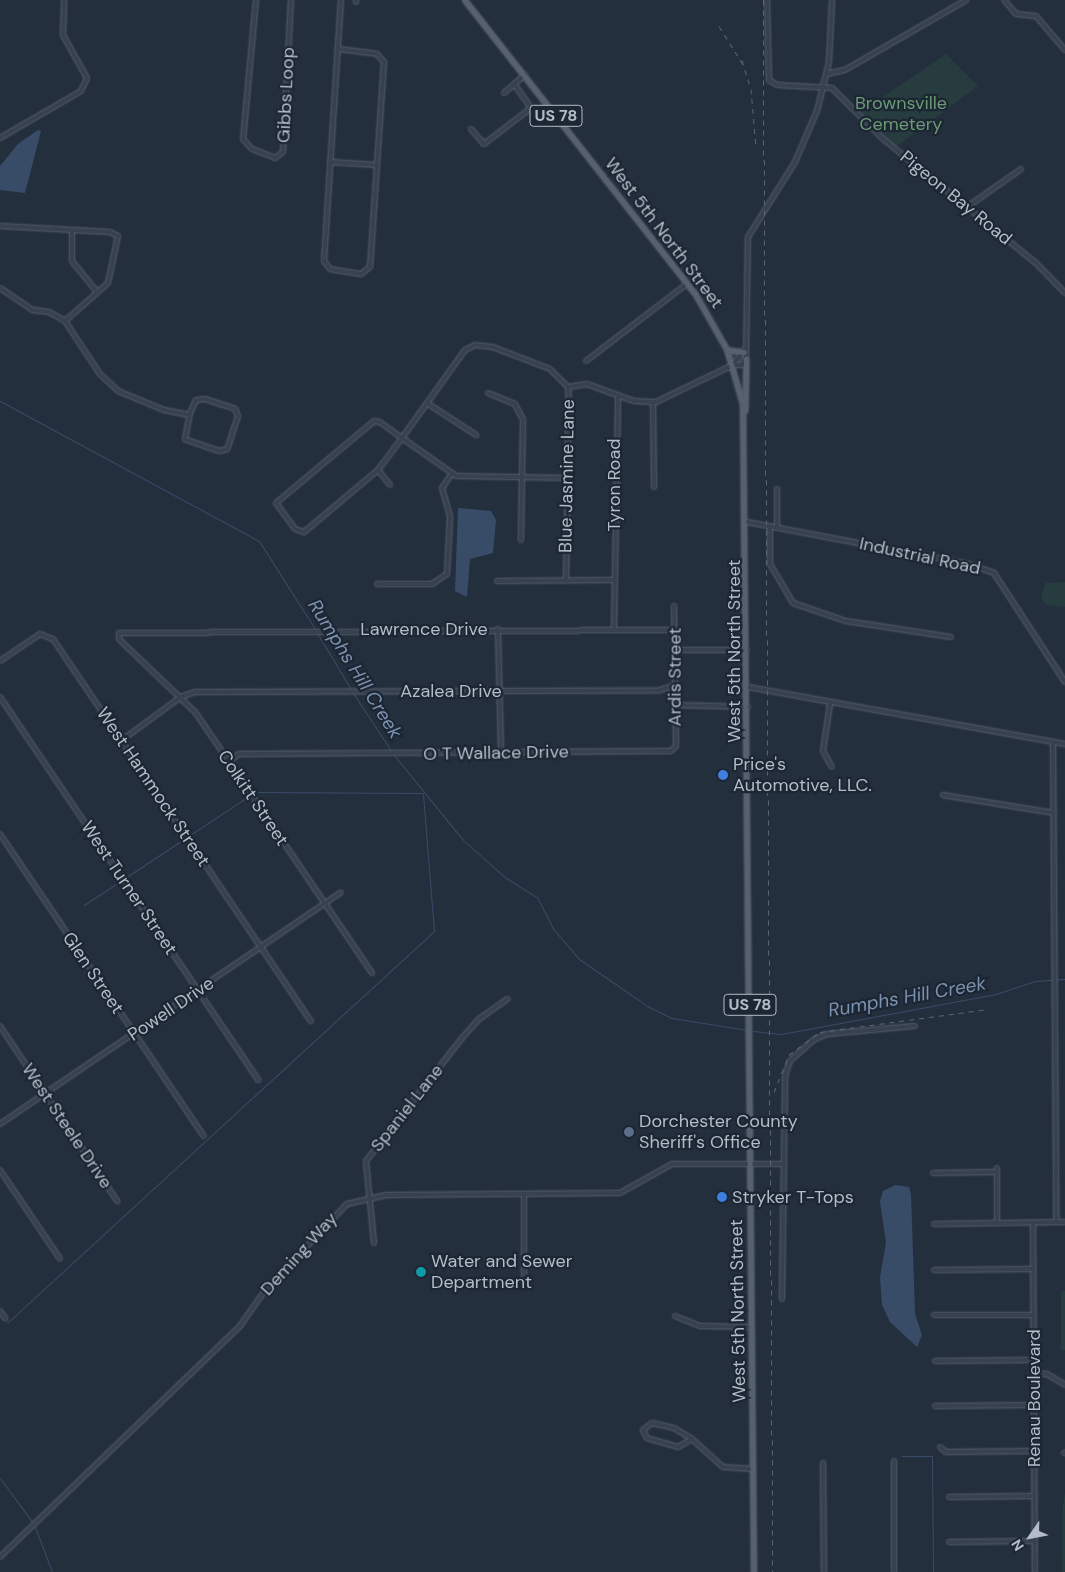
<!DOCTYPE html>
<style>
body{margin:0}
#map{position:relative;width:1065px;height:1572px;overflow:hidden;background:#242f3e;font-family:"DM Sans",sans-serif}
div>[style]{position:absolute}
[style*='--x']{left:calc(var(--x)*1px);top:calc(var(--y)*1px);width:calc(var(--w)*1px);rotate:calc(var(--a)*1deg)}
.green>*{inset:0;background:#263c3f;transform-origin:0 0}
.water>*{inset:0;background:#394c67}
.stream>*{height:1px;margin:-0.5px;padding:0 0.5px;transform-origin:0.5px;border-radius:0.5px;background:#394c67}
.roads{filter:drop-shadow(0 0 1px #565f6c) drop-shadow(0 0 1px #565f6c)}
.minor>*{height:4px;margin:-2px;padding:0 2px;transform-origin:2px;border-radius:2px;background:#38414e}
.major>*{height:4.5px;margin:-2.25px;padding:0 2.25px;transform-origin:2.25px;border-radius:2.25px;background:#56606e}
.rail>*{height:1px;margin-top:-0.5px;transform-origin:0;background:repeating-linear-gradient(90deg,#5a6575 0 5px,transparent 0 10px)}
.dots>*{width:14px;height:14px;translate:-50% -50%;box-sizing:border-box;border:2px solid #1d2633;border-radius:50%}
span{translate:-50% -50%;white-space:nowrap;text-align:center;line-height:1.15;-webkit-text-stroke:4.5px #1d2633;paint-order:stroke}
.shield-label span{padding:1px 4px;background:#1d2633;border:1px solid;border-radius:4px;-webkit-text-stroke-width:0}
.shield-label{font-size:16px;color:#b4bcc9;font-weight:700}
.street-label{font-size:18px;color:#b4bcc9}
.park-label{font-size:18px;color:#6b9a76}
.poi-label{font-size:18px;color:#b4bcc9}
.left{translate:0 -50%;text-align:left}
.water-label{font-size:19px;color:#7c92b1;font-style:italic}
.north{position:absolute;left:1005px;top:1512px;width:50px;height:50px;-webkit-text-stroke:4px #1d2633;paint-order:stroke;rotate:237deg;font-size:14px;font-weight:700;line-height:20px;text-align:center;color:#b4bcc9}
.north::after{content:'';display:block;margin:auto;width:18px;height:22px;background:#b4bcc9;clip-path:polygon(50% 0,100% 100%,50% 72%,0 100%)}
</style>
<div id="map">
<div class="green">
<i style="clip-path:polygon(946px 54px,978px 86px,896px 147px,861px 112px)"></i>
<i style="clip-path:polygon(1065px 582px,1065px 607px,1046px 605px,1041px 598px,1045px 583px)"></i>
<i style="left:1061px;top:1291px;width:4px;height:59px"></i>
<i style="clip-path:polygon(1065px 1493px,1065px 1572px,1062px 1572px,1063px 1504px)"></i>
</div>
<div class="water">
<i style="clip-path:polygon(38px 130px,41px 131px,25px 193px,0 190px,0 166px,18px 144px)"></i>
<i style="clip-path:polygon(458px 508px,491px 511px,496px 520px,493px 553px,470px 559px,467px 597px,455px 591px)"></i>
<i style="clip-path:polygon(895px 1185px,909px 1187px,911px 1194px,915px 1314px,922px 1335px,917px 1347px,890px 1322px,882px 1305px,880px 1277px,886px 1243px,880px 1201px,883px 1191px)"></i>
</div>
<div class="stream">
<i style="--x:0;--y:401;--w:294;--a:28.4"></i>
<i style="--x:259;--y:541;--w:104;--a:57.5"></i>
<i style="--x:317;--y:633;--w:66;--a:58.7"></i>
<i style="--x:353;--y:693;--w:71;--a:56.5"></i>
<i style="--x:394;--y:755;--w:109;--a:50.9"></i>
<i style="--x:463;--y:840;--w:57;--a:41.5"></i>
<i style="--x:506;--y:878;--w:36;--a:32"></i>
<i style="--x:537;--y:897;--w:37;--a:63"></i>
<i style="--x:554;--y:930;--w:38;--a:49"></i>
<i style="--x:579;--y:959;--w:81;--a:34.5"></i>
<i style="--x:125;--y:878;--w:156;--a:-33.5"></i>
<i style="--x:255;--y:792;--w:168;--a:0.3"></i>
<i style="--x:84;--y:905;--w:45;--a:-33.3"></i>
<i style="--x:647;--y:1006;--w:28;--a:26"></i>
<i style="--x:672;--y:1018;--w:76;--a:9.1"></i>
<i style="--x:753;--y:1031;--w:28;--a:6"></i>
<i style="--x:781;--y:1034;--w:219;--a:-10.5"></i>
<i style="--x:996;--y:994;--w:41;--a:-18.4"></i>
<i style="--x:1035;--y:981;--w:30;--a:-4"></i>
<i style="--x:7;--y:1323;--w:580;--a:-42.55"></i>
<i style="--x:434;--y:931;--w:137;--a:-94.6"></i>
<i style="--x:902;--y:1456;--w:30;--a:0"></i>
<i style="--x:932;--y:1456;--w:116;--a:89.5"></i>
<i style="--x:0;--y:1478;--w:56;--a:53.7"></i>
<i style="--x:35;--y:1527;--w:48;--a:69.3"></i>
</div>
<div class="roads">
<div class="minor">
<i style="--x:256;--y:0;--w:140;--a:95.3"></i>
<i style="--x:243;--y:139;--w:13;--a:48"></i>
<i style="--x:252;--y:149;--w:25;--a:21"></i>
<i style="--x:275;--y:158;--w:10;--a:-37"></i>
<i style="--x:283;--y:152;--w:152;--a:-87"></i>
<i style="--x:767;--y:0;--w:80;--a:88.6"></i>
<i style="--x:769;--y:80;--w:9;--a:32"></i>
<i style="--x:777;--y:85;--w:55;--a:3.1"></i>
<i style="--x:832;--y:88;--w:71;--a:45"></i>
<i style="--x:882;--y:138;--w:198;--a:39.1"></i>
<i style="--x:1036;--y:263;--w:42;--a:46"></i>
<i style="--x:1004;--y:0;--w:18;--a:49"></i>
<i style="--x:1016;--y:14;--w:20;--a:6"></i>
<i style="--x:1036;--y:16;--w:45;--a:49.5"></i>
<i style="--x:356;--y:2;--w:2;--a:-90"></i>
<i style="--x:338;--y:49;--w:39;--a:7"></i>
<i style="--x:377;--y:54;--w:11;--a:49"></i>
<i style="--x:384;--y:62;--w:205;--a:93.9"></i>
<i style="--x:370;--y:267;--w:11;--a:142"></i>
<i style="--x:361;--y:274;--w:31;--a:-171"></i>
<i style="--x:330;--y:269;--w:10;--a:-127"></i>
<i style="--x:324;--y:261;--w:262;--a:-86.3"></i>
<i style="--x:827;--y:74;--w:18;--a:-13"></i>
<i style="--x:845;--y:70;--w:140;--a:-30"></i>
<i style="--x:504;--y:93;--w:28;--a:-41"></i>
<i style="--x:471;--y:129;--w:20;--a:49"></i>
<i style="--x:484;--y:144;--w:59;--a:-37.5"></i>
<i style="--x:531;--y:108;--w:28;--a:-125"></i>
<i style="--x:0;--y:138;--w:94;--a:-30.1"></i>
<i style="--x:81;--y:91;--w:14;--a:-65"></i>
<i style="--x:87;--y:78;--w:49;--a:-119.2"></i>
<i style="--x:63;--y:35;--w:35;--a:-88"></i>
<i style="--x:330;--y:162;--w:47;--a:3.7"></i>
<i style="--x:967;--y:207;--w:66;--a:-35.1"></i>
<i style="--x:0;--y:226;--w:110;--a:3.1"></i>
<i style="--x:110;--y:232;--w:9;--a:27"></i>
<i style="--x:118;--y:236;--w:48;--a:102"></i>
<i style="--x:108;--y:283;--w:57;--a:138.5"></i>
<i style="--x:72;--y:231;--w:30;--a:90"></i>
<i style="--x:72;--y:261;--w:40;--a:51"></i>
<i style="--x:0;--y:288;--w:40;--a:34"></i>
<i style="--x:33;--y:310;--w:16;--a:7"></i>
<i style="--x:49;--y:312;--w:18;--a:29"></i>
<i style="--x:65;--y:321;--w:64;--a:56.6"></i>
<i style="--x:100;--y:374;--w:25;--a:43"></i>
<i style="--x:118;--y:391;--w:50;--a:22.4"></i>
<i style="--x:164;--y:410;--w:25;--a:11"></i>
<i style="--x:586;--y:361;--w:128;--a:-37.4"></i>
<i style="--x:733;--y:365;--w:9;--a:0"></i>
<i style="--x:742;--y:365;--w:7;--a:-56"></i>
<i style="--x:746;--y:359;--w:122;--a:-89.1"></i>
<i style="--x:748;--y:237;--w:89;--a:-57.9"></i>
<i style="--x:795;--y:162;--w:56;--a:-66.7"></i>
<i style="--x:817;--y:111;--w:50;--a:-76.2"></i>
<i style="--x:829;--y:62;--w:62;--a:-87.2"></i>
<i style="--x:568;--y:387;--w:19;--a:-9"></i>
<i style="--x:587;--y:384;--w:50;--a:19.9"></i>
<i style="--x:634;--y:401;--w:22;--a:3"></i>
<i style="--x:656;--y:402;--w:85;--a:-25.7"></i>
<i style="--x:733;--y:365;--w:19;--a:-54"></i>
<i style="--x:488;--y:393;--w:29;--a:22"></i>
<i style="--x:515;--y:404;--w:18;--a:63"></i>
<i style="--x:523;--y:420;--w:120;--a:91"></i>
<i style="--x:205;--y:399;--w:32;--a:18"></i>
<i style="--x:235;--y:409;--w:8;--a:67"></i>
<i style="--x:238;--y:416;--w:35;--a:108"></i>
<i style="--x:227;--y:449;--w:8;--a:166"></i>
<i style="--x:219;--y:451;--w:36;--a:-161"></i>
<i style="--x:185;--y:439;--w:26;--a:-79"></i>
<i style="--x:190;--y:413;--w:14;--a:-65"></i>
<i style="--x:196;--y:400;--w:9;--a:-6"></i>
<i style="--x:427;--y:403;--w:59;--a:33.1"></i>
<i style="--x:653;--y:403;--w:84;--a:89.3"></i>
<i style="--x:378;--y:470;--w:19;--a:51"></i>
<i style="--x:777;--y:489;--w:38;--a:90"></i>
<i style="--x:747;--y:522;--w:226;--a:10.7"></i>
<i style="--x:969;--y:564;--w:27;--a:20"></i>
<i style="--x:994;--y:573;--w:130;--a:56.9"></i>
<i style="--x:770;--y:527;--w:37;--a:90"></i>
<i style="--x:770;--y:564;--w:45;--a:59.5"></i>
<i style="--x:793;--y:603;--w:56;--a:18.8"></i>
<i style="--x:846;--y:621;--w:106;--a:8.7"></i>
<i style="--x:566;--y:580;--w:102;--a:-88.9"></i>
<i style="--x:568;--y:478;--w:9;--a:-96"></i>
<i style="--x:567;--y:469;--w:57;--a:-88"></i>
<i style="--x:569;--y:412;--w:25;--a:-92"></i>
<i style="--x:568;--y:387;--w:25;--a:-135"></i>
<i style="--x:550;--y:369;--w:61;--a:-158.9"></i>
<i style="--x:493;--y:347;--w:18;--a:-174"></i>
<i style="--x:475;--y:345;--w:11;--a:153"></i>
<i style="--x:465;--y:350;--w:65;--a:125.6"></i>
<i style="--x:427;--y:403;--w:43;--a:125.5"></i>
<i style="--x:402;--y:438;--w:40;--a:127"></i>
<i style="--x:378;--y:470;--w:97;--a:140"></i>
<i style="--x:304;--y:532;--w:9;--a:-162"></i>
<i style="--x:295;--y:529;--w:32;--a:-126"></i>
<i style="--x:276;--y:503;--w:128;--a:-39.9"></i>
<i style="--x:374;--y:421;--w:6;--a:9"></i>
<i style="--x:380;--y:422;--w:27;--a:36"></i>
<i style="--x:402;--y:438;--w:66;--a:35.1"></i>
<i style="--x:456;--y:476;--w:112;--a:1"></i>
<i style="--x:497;--y:581;--w:116;--a:-0.5"></i>
<i style="--x:377;--y:584;--w:55;--a:0"></i>
<i style="--x:432;--y:584;--w:18;--a:-34"></i>
<i style="--x:447;--y:574;--w:58;--a:-87"></i>
<i style="--x:450;--y:516;--w:29;--a:-106"></i>
<i style="--x:442;--y:488;--w:18;--a:-56"></i>
<i style="--x:498;--y:629;--w:123;--a:88.6"></i>
<i style="--x:614;--y:630;--w:235;--a:-89"></i>
<i style="--x:675;--y:650;--w:72;--a:0"></i>
<i style="--x:0;--y:661;--w:48;--a:-34"></i>
<i style="--x:40;--y:634;--w:14;--a:21"></i>
<i style="--x:53;--y:639;--w:461;--a:56"></i>
<i style="--x:748;--y:687;--w:322;--a:10.2"></i>
<i style="--x:0;--y:697;--w:462;--a:56"></i>
<i style="--x:830;--y:704;--w:48;--a:98.5"></i>
<i style="--x:823;--y:751;--w:18;--a:61"></i>
<i style="--x:676;--y:705;--w:72;--a:1.6"></i>
<i style="--x:122;--y:740;--w:73;--a:-36.1"></i>
<i style="--x:181;--y:697;--w:15;--a:-20"></i>
<i style="--x:195;--y:692;--w:465;--a:-0.2"></i>
<i style="--x:660;--y:690;--w:17;--a:-17"></i>
<i style="--x:1053;--y:742;--w:480;--a:89.6"></i>
<i style="--x:229;--y:762;--w:13;--a:-39"></i>
<i style="--x:239;--y:754;--w:432;--a:-0.4"></i>
<i style="--x:671;--y:751;--w:7;--a:-45"></i>
<i style="--x:676;--y:746;--w:140;--a:-90.8"></i>
<i style="--x:943;--y:795;--w:112;--a:9.2"></i>
<i style="--x:0;--y:834;--w:364;--a:56"></i>
<i style="--x:372;--y:973;--w:315;--a:-124.1"></i>
<i style="--x:195;--y:712;--w:105;--a:-136.2"></i>
<i style="--x:119;--y:639;--w:6;--a:-90"></i>
<i style="--x:119;--y:633;--w:554;--a:-0.31"></i>
<i style="--x:0;--y:1026;--w:211;--a:56.2"></i>
<i style="--x:0;--y:1124;--w:412;--a:-34.2"></i>
<i style="--x:997;--y:1168;--w:55;--a:90"></i>
<i style="--x:0;--y:1170;--w:107;--a:56"></i>
<i style="--x:933;--y:1173;--w:64;--a:-0.9"></i>
<i style="--x:524;--y:1194;--w:91;--a:90"></i>
<i style="--x:1033;--y:1223;--w:349;--a:89.7"></i>
<i style="--x:934;--y:1224;--w:131;--a:-0.9"></i>
<i style="--x:374;--y:1243;--w:82;--a:-95.6"></i>
<i style="--x:366;--y:1161;--w:156;--a:-52"></i>
<i style="--x:462;--y:1038;--w:25;--a:-48"></i>
<i style="--x:479;--y:1019;--w:35;--a:-35"></i>
<i style="--x:934;--y:1270;--w:99;--a:-0.6"></i>
<i style="--x:782;--y:1299;--w:223;--a:-89.2"></i>
<i style="--x:785;--y:1076;--w:16;--a:-72"></i>
<i style="--x:790;--y:1061;--w:31;--a:-42"></i>
<i style="--x:813;--y:1040;--w:15;--a:-23"></i>
<i style="--x:827;--y:1034;--w:88;--a:-5.2"></i>
<i style="--x:0;--y:1311;--w:9;--a:54"></i>
<i style="--x:934;--y:1315;--w:99;--a:0"></i>
<i style="--x:675;--y:1316;--w:27;--a:22"></i>
<i style="--x:700;--y:1326;--w:51;--a:1.1"></i>
<i style="--x:935;--y:1361;--w:99;--a:-0.6"></i>
<i style="--x:1034;--y:1373;--w:13;--a:4"></i>
<i style="--x:1047;--y:1374;--w:21;--a:31"></i>
<i style="--x:935;--y:1406;--w:98;--a:-0.6"></i>
<i style="--x:692;--y:1439;--w:16;--a:150"></i>
<i style="--x:678;--y:1447;--w:32;--a:-164"></i>
<i style="--x:647;--y:1438;--w:9;--a:-117"></i>
<i style="--x:643;--y:1430;--w:11;--a:-38"></i>
<i style="--x:652;--y:1423;--w:23;--a:13"></i>
<i style="--x:674;--y:1428;--w:21;--a:31"></i>
<i style="--x:692;--y:1439;--w:42;--a:42.1"></i>
<i style="--x:723;--y:1467;--w:30;--a:4"></i>
<i style="--x:940;--y:1447;--w:8;--a:40"></i>
<i style="--x:946;--y:1452;--w:88;--a:-0.7"></i>
<i style="--x:1064;--y:1453;--w:1;--a:-45"></i>
<i style="--x:823;--y:1463;--w:109;--a:89.5"></i>
<i style="--x:949;--y:1497;--w:85;--a:-0.7"></i>
<i style="--x:949;--y:1542;--w:85;--a:-0.7"></i>
<i style="--x:0;--y:1557;--w:333;--a:-43.9"></i>
<i style="--x:240;--y:1326;--w:45;--a:-54.9"></i>
<i style="--x:266;--y:1289;--w:117;--a:-46.4"></i>
<i style="--x:347;--y:1204;--w:40;--a:-13"></i>
<i style="--x:386;--y:1195;--w:234;--a:-0.5"></i>
<i style="--x:620;--y:1193;--w:60;--a:-29.1"></i>
<i style="--x:672;--y:1164;--w:112;--a:0"></i>
<i style="--x:894;--y:1572;--w:111;--a:-90"></i>
</div>
<div class="major">
<i style="--x:465;--y:0;--w:372;--a:51.9"></i>
<i style="--x:695;--y:293;--w:64;--a:60.3"></i>
<i style="--x:727;--y:349;--w:57;--a:73.8"></i>
<i style="--x:743;--y:404;--w:1168;--a:89.46"></i>
<i style="--x:728;--y:350;--w:16;--a:7"></i>
<i style="--x:745;--y:411;--w:52;--a:-88.9"></i>
</div>
</div>
<div class="rail">
<i style="--x:763;--y:0;--w:1572;--a:89.64"></i>
<i style="--x:719;--y:26;--w:47;--a:58"></i>
<i style="--x:742;--y:60;--w:30;--a:73"></i>
<i style="--x:751;--y:89;--w:58;--a:85.1"></i>
<i style="--x:774;--y:1092;--w:40;--a:-68"></i>
<i style="--x:789;--y:1055;--w:39;--a:-37"></i>
<i style="--x:820;--y:1032;--w:170;--a:-7.8"></i>
</div>
<div class="dots">
<i style="left:723px;top:775px;background:#3f7fe0"></i>
<i style="left:629px;top:1132px;background:#5c6f8a"></i>
<i style="left:722px;top:1197px;background:#3f7fe0"></i>
<i style="left:421px;top:1272px;background:#0f9aa8"></i>
</div>
<div class="shield-label">
<span style="left:556px;top:116px">US 78</span>
<span style="left:750px;top:1005px">US 78</span>
</div>
<div class="street-label">
<span style="left:286px;top:95px;rotate:-87deg">Gibbs Loop</span>
<span style="left:956px;top:198px;rotate:39deg">Pigeon Bay Road</span>
<span style="left:664px;top:233px;rotate:53deg">West 5th North Street</span>
<span style="left:567px;top:476px;rotate:-89deg">Blue Jasmine Lane</span>
<span style="left:614px;top:485px;rotate:-90deg">Tyron Road</span>
<span style="left:920px;top:556px;rotate:12deg">Industrial Road</span>
<span style="left:424px;top:629px">Lawrence Drive</span>
<span style="left:734px;top:651px;rotate:-90deg">West 5th North Street</span>
<span style="left:675px;top:677px;rotate:-90deg">Ardis Street</span>
<span style="left:451px;top:691px">Azalea Drive</span>
<span style="left:496px;top:753px;rotate:-1deg">O T Wallace Drive</span>
<span style="left:153px;top:787px;rotate:56deg">West Hammock Street</span>
<span style="left:253px;top:798px;rotate:56deg">Colkitt Street</span>
<span style="left:129px;top:888px;rotate:56deg">West Turner Street</span>
<span style="left:93px;top:973px;rotate:56deg">Glen Street</span>
<span style="left:171px;top:1009px;rotate:-34deg">Powell Drive</span>
<span style="left:407px;top:1108px;rotate:-52deg">Spaniel Lane</span>
<span style="left:67px;top:1126px;rotate:56deg">West Steele Drive</span>
<span style="left:299px;top:1254px;rotate:-48deg">Deming Way</span>
<span style="left:738px;top:1311px;rotate:-91deg">West 5th North Street</span>
<span style="left:1034px;top:1398px;rotate:-90deg">Renau Boulevard</span>
</div>
<div class="park-label">
<span style="left:901px;top:114px">Brownsville<br>Cemetery</span>
</div>
<div class="poi-label">
<span class="left" style="left:733px;top:775px">Price's<br>Automotive, LLC.</span>
<span class="left" style="left:639px;top:1132px">Dorchester County<br>Sheriff's Office</span>
<span class="left" style="left:732px;top:1197px">Stryker T-Tops</span>
<span class="left" style="left:431px;top:1272px">Water and Sewer<br>Department</span>
</div>
<div class="water-label">
<span style="left:355px;top:669px;rotate:58deg">Rumphs Hill Creek</span>
<span style="left:907px;top:997px;rotate:-10deg">Rumphs Hill Creek</span>
</div>
<div class="north">N</div>
</div>
